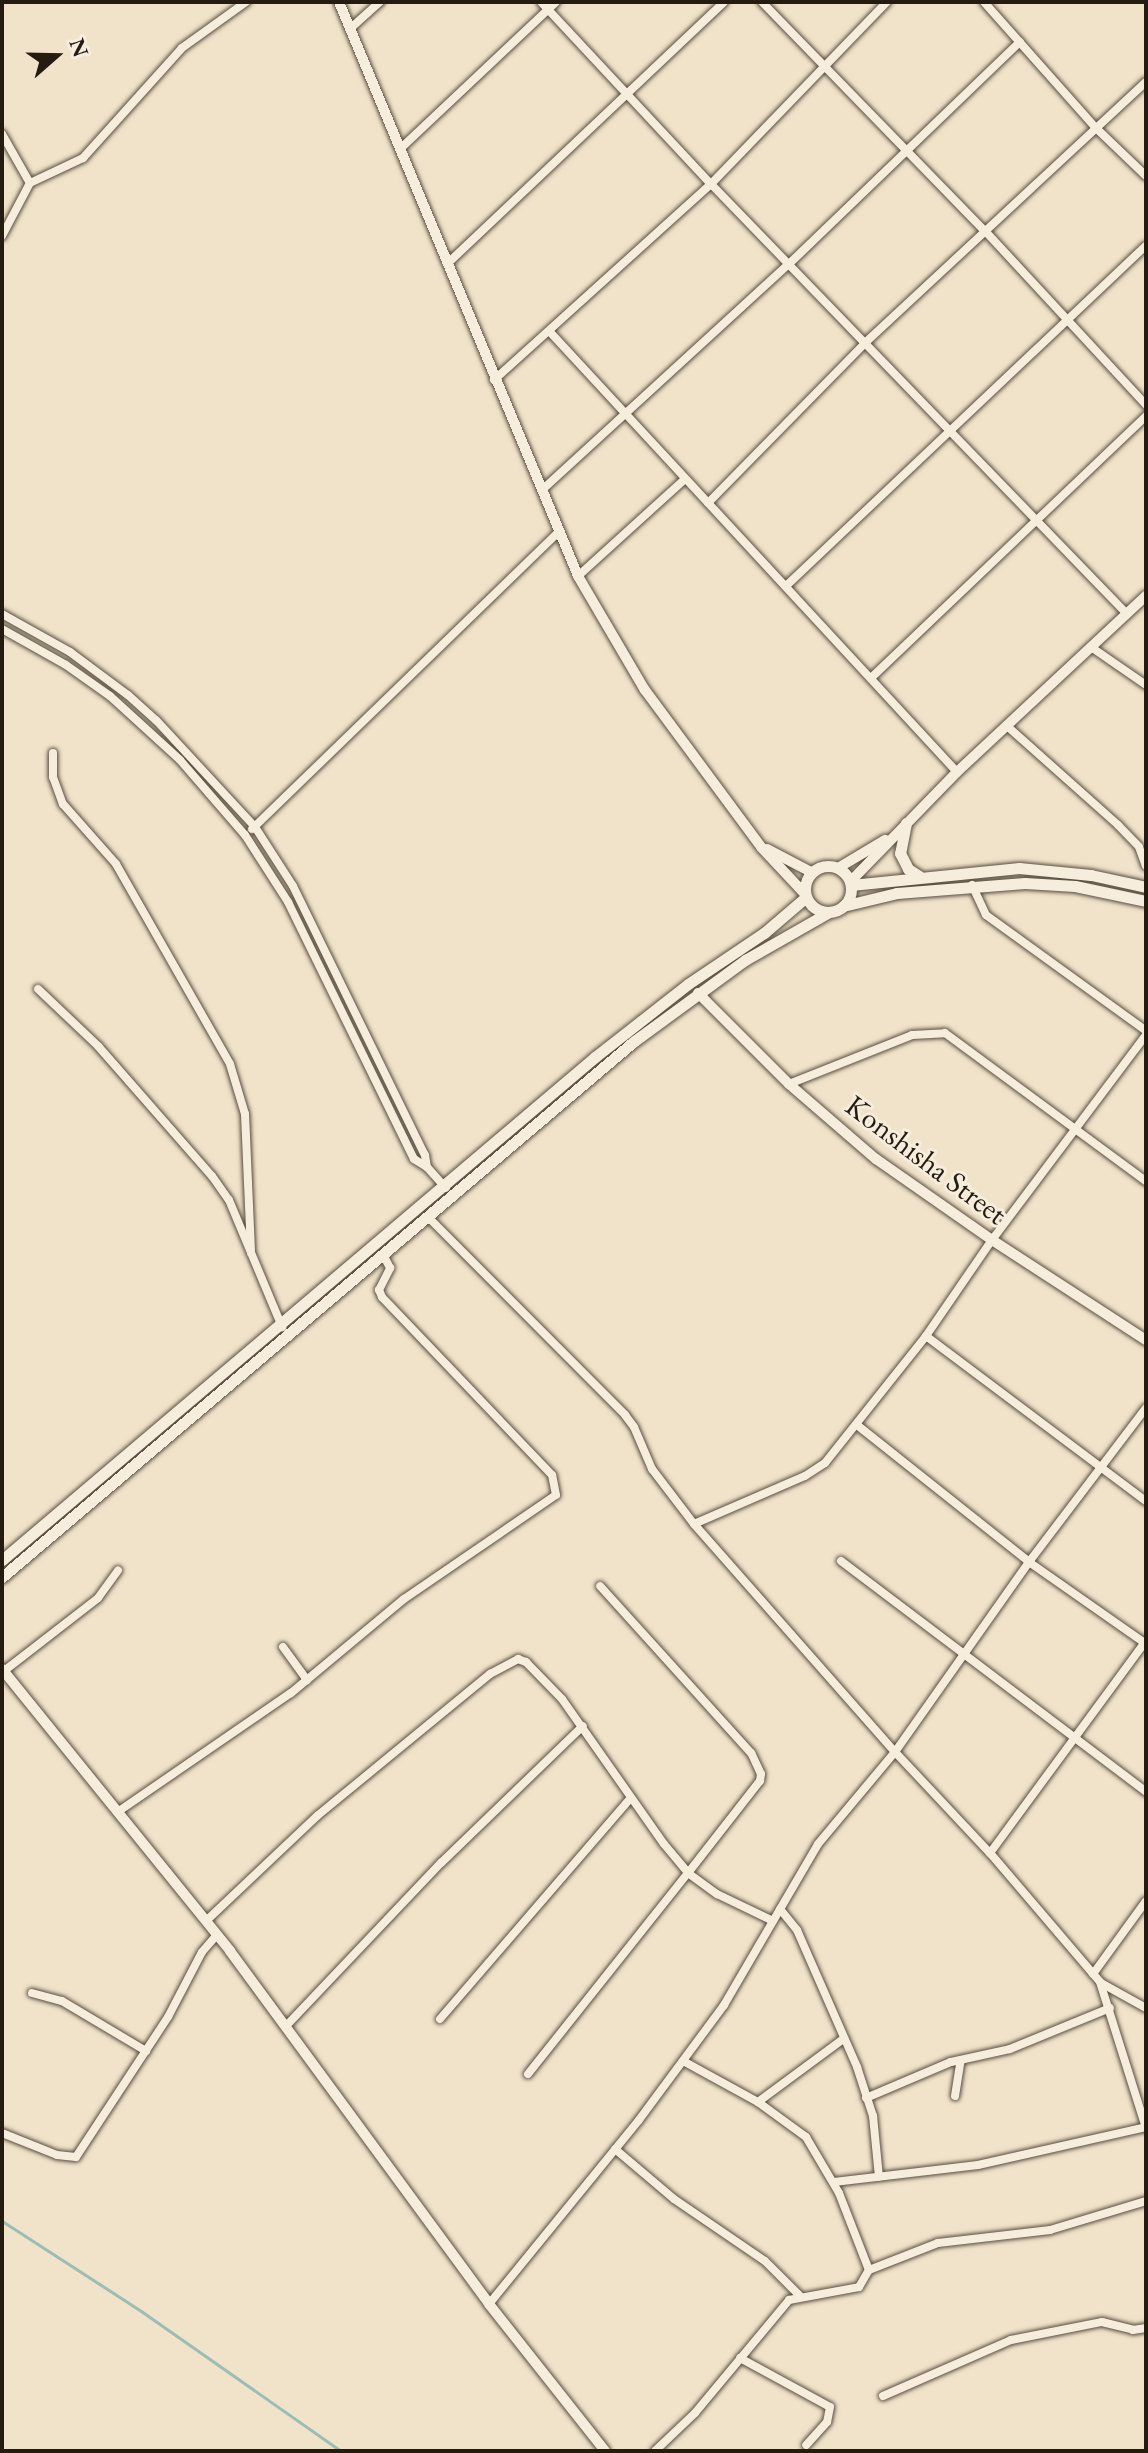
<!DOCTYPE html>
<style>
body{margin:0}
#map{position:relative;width:1148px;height:2453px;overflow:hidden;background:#f1e3ca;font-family:"EB Garamond",serif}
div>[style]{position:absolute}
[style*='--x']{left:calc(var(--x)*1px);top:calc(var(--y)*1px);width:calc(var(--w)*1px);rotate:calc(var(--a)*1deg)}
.stream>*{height:3px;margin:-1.5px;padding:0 1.5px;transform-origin:1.5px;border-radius:1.5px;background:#9bbeb4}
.roads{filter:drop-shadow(0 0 2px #584d3f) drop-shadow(0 0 2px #584d3f)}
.minor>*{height:8px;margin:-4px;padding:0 4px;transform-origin:4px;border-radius:4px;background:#f6eddd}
.tertiary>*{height:10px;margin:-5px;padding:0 5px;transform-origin:5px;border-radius:5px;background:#f6eddd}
.secondary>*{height:11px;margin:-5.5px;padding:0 5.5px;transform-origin:5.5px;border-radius:5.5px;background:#f6eddd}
.secondary>.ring{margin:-5.5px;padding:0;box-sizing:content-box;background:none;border:11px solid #f6eddd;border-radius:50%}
span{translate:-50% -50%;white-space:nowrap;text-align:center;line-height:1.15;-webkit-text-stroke:6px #f6eddd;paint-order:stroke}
.street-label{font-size:30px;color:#251b11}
.frame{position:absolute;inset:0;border:4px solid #251b11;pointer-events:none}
.north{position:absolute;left:16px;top:16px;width:80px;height:80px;-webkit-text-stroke:6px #f6eddd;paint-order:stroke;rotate:70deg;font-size:22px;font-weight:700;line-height:32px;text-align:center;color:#251b11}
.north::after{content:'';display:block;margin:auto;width:28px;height:36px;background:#251b11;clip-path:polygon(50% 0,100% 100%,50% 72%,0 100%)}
</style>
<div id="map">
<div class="stream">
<i style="--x:2;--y:2221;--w:166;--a:32.9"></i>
<i style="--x:141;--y:2311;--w:244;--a:35"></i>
</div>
<div class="roads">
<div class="minor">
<i style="--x:541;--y:2;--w:249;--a:47"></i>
<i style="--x:711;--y:184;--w:598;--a:45.95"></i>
<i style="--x:762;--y:2;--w:321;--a:45.8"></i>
<i style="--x:986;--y:232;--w:236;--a:47.2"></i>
<i style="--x:984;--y:2;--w:169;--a:48.4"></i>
<i style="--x:1096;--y:128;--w:69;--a:43.8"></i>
<i style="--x:352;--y:27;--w:38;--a:-42"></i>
<i style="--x:2;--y:134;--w:56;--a:60.3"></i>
<i style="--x:400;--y:149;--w:214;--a:-43.3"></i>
<i style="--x:2;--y:236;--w:60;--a:-62.2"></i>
<i style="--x:30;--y:183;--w:59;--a:-25.3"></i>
<i style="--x:83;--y:158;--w:148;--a:-48"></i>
<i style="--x:182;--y:48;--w:79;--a:-35.7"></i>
<i style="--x:447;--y:264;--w:381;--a:-43.4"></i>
<i style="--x:550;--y:332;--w:599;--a:47.23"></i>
<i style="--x:494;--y:380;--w:292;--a:-42.1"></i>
<i style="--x:711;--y:184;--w:253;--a:-46"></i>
<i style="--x:542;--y:490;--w:336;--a:-42.5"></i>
<i style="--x:790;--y:263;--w:319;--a:-43.9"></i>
<i style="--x:708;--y:503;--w:226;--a:-45.5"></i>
<i style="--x:866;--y:342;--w:382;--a:-42.9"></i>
<i style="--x:578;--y:576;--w:143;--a:-42.2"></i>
<i style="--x:786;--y:586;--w:495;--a:-43.4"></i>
<i style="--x:2;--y:614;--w:78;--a:29.2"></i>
<i style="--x:70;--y:652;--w:72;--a:36.6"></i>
<i style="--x:128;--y:695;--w:38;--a:42"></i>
<i style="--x:156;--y:720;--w:146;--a:47.2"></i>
<i style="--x:255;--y:827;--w:70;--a:57.2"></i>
<i style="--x:293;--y:886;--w:300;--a:63.9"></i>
<i style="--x:425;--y:1155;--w:12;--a:81"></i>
<i style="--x:2;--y:629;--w:73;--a:29.4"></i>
<i style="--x:66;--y:665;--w:54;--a:35.2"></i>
<i style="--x:110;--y:696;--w:95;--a:42.4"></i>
<i style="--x:180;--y:760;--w:99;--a:49.1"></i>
<i style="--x:245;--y:835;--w:80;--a:57.3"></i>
<i style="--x:288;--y:902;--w:286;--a:63.9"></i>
<i style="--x:414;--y:1159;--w:15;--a:32"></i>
<i style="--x:427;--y:1167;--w:28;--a:48"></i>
<i style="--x:1091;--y:647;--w:67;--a:34.6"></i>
<i style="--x:872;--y:677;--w:378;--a:-43.6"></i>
<i style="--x:1007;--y:726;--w:149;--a:41.7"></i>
<i style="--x:1118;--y:825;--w:30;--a:46"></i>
<i style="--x:1139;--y:847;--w:20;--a:70"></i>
<i style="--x:53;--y:753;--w:24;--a:90"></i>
<i style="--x:53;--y:777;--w:29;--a:70"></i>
<i style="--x:63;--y:804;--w:80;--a:48.5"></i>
<i style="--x:116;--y:864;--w:230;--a:60.3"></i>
<i style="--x:230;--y:1064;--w:52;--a:73.3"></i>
<i style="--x:245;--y:1114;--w:139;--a:87.5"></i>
<i style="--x:252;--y:829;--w:427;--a:-44.1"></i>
<i style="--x:972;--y:885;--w:33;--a:65"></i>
<i style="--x:986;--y:915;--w:198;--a:35.9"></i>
<i style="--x:38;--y:989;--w:83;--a:43.5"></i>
<i style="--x:98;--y:1046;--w:173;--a:48.8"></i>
<i style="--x:212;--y:1176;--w:29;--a:55"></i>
<i style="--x:229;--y:1200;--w:138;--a:67.3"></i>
<i style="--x:789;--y:1084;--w:132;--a:-21.7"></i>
<i style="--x:912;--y:1035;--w:33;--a:-3"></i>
<i style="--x:945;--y:1033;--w:250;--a:36.4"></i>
<i style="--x:429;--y:1218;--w:278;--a:45.1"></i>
<i style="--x:625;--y:1415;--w:15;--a:53"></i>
<i style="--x:634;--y:1427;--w:46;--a:66.8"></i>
<i style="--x:652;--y:1469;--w:69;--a:52.6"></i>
<i style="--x:694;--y:1524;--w:304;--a:48.6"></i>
<i style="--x:895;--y:1752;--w:139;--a:46.8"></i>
<i style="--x:990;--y:1853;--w:170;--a:49.5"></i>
<i style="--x:1100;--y:1982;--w:153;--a:72.5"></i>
<i style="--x:926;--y:1336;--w:275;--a:36.9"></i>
<i style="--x:857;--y:1425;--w:220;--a:38.5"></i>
<i style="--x:1029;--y:1562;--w:143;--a:35"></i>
<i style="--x:694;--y:1524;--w:121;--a:-23.4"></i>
<i style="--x:805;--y:1476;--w:24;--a:-33"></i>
<i style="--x:825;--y:1463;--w:162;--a:-51.5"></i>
<i style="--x:926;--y:1336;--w:116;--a:-55.5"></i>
<i style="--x:992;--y:1240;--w:256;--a:-53.1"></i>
<i style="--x:841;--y:1561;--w:383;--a:37.1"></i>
<i style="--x:283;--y:1647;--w:41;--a:54"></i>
<i style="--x:4;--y:1671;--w:119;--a:-37.8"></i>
<i style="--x:98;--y:1598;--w:34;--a:-54"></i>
<i style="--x:119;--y:1811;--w:209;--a:-34.5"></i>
<i style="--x:291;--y:1693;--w:147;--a:-39.8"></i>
<i style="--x:404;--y:1599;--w:184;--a:-34.4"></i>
<i style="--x:556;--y:1495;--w:20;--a:-101"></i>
<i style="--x:552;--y:1475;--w:246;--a:-133.7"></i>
<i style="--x:382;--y:1297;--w:8;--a:-113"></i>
<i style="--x:379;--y:1290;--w:25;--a:-63"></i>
<i style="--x:390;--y:1268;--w:13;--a:-117"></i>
<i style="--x:990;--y:1853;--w:263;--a:-53.7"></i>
<i style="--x:780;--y:1909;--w:27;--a:51"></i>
<i style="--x:797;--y:1930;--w:150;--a:66.3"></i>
<i style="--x:857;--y:2067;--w:52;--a:71.9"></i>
<i style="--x:873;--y:2116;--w:61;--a:84.4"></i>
<i style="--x:206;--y:1921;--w:153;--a:-43.4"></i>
<i style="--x:317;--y:1816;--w:224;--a:-39.4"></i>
<i style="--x:490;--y:1674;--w:32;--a:-28"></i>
<i style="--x:518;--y:1659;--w:9;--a:21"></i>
<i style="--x:526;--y:1662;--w:52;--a:45.8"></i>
<i style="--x:562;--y:1699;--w:177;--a:54.9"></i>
<i style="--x:664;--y:1844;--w:38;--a:50"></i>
<i style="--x:688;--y:1873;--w:36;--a:36"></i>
<i style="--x:717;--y:1894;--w:62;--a:25.7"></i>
<i style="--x:1093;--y:1974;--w:90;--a:-54"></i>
<i style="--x:1101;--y:1983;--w:51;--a:29.1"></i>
<i style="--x:32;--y:1993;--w:31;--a:15"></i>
<i style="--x:62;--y:2001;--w:98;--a:30.8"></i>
<i style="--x:440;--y:2019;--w:292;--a:-49.2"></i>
<i style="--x:287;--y:2025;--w:224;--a:-46.5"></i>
<i style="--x:441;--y:1863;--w:197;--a:-44"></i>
<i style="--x:528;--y:2074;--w:257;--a:-51.5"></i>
<i style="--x:688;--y:1873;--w:117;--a:-52"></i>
<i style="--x:760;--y:1781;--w:7;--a:-82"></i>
<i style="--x:761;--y:1774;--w:23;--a:-115"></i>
<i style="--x:751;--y:1753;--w:225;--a:-132.1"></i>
<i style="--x:955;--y:2096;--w:36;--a:-81"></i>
<i style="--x:866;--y:2098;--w:92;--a:-23"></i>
<i style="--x:951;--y:2062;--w:60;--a:-12.4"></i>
<i style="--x:1010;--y:2049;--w:108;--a:-22.3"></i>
<i style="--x:758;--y:2102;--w:106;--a:-36.5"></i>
<i style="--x:2;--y:2133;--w:59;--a:21.8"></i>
<i style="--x:57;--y:2155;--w:19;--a:6"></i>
<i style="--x:76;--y:2157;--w:168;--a:-56.7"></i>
<i style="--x:168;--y:2017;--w:73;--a:-62.4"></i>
<i style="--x:202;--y:1952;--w:23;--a:-49"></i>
<i style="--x:615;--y:2149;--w:77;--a:40.3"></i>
<i style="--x:674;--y:2199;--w:110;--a:34.3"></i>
<i style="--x:765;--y:2261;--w:49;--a:45"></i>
<i style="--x:834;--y:2182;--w:145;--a:-6.7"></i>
<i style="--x:978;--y:2165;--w:172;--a:-12.7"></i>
<i style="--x:869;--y:2270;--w:74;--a:-21.4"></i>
<i style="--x:938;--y:2243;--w:113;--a:-6.6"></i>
<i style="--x:1050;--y:2230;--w:100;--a:-16.8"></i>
<i style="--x:489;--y:2304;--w:237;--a:-50.8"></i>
<i style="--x:639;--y:2120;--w:143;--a:-53.5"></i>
<i style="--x:724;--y:2005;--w:186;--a:-59.7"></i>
<i style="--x:818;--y:1844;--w:120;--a:-50.1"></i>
<i style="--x:895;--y:1752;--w:232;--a:-54.8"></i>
<i style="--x:1029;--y:1562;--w:193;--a:-52.8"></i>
<i style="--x:740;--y:2358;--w:102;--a:28.6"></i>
<i style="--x:830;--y:2407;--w:15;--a:101"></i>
<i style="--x:827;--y:2422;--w:31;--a:132"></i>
<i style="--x:883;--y:2396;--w:140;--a:-23.6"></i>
<i style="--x:1011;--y:2340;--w:93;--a:-11.2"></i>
<i style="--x:1102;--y:2322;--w:32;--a:14"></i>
<i style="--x:1133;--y:2330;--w:13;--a:-9"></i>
<i style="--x:655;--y:2451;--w:55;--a:-43.5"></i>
<i style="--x:695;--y:2413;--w:147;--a:-50.2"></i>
<i style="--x:789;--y:2300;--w:71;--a:-10.5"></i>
<i style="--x:859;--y:2287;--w:20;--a:-60"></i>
<i style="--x:869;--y:2270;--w:83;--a:-111.3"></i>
<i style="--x:839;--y:2193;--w:65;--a:-120.5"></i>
<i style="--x:806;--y:2137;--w:59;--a:-143.9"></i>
<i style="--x:758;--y:2102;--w:85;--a:-151.3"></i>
</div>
<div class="tertiary">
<i style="--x:339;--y:2;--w:622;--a:67.39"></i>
<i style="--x:578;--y:576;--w:132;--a:59.6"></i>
<i style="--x:645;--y:690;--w:195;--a:53.5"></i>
<i style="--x:761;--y:847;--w:64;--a:46.9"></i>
<i style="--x:767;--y:849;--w:50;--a:27.6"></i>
<i style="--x:838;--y:868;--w:55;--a:-30.8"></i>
<i style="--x:850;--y:882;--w:153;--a:-45.8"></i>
<i style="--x:957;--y:772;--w:258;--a:-43"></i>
<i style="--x:698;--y:993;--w:129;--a:45"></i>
<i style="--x:789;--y:1084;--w:115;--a:40.8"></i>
<i style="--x:876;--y:1159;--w:141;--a:34.9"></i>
<i style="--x:992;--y:1240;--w:184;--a:33"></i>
<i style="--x:2;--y:1669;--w:363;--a:51"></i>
<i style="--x:230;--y:1951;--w:438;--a:53.7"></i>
<i style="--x:489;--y:2304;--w:187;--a:51.7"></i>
</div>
<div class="secondary">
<i style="--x:906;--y:823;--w:31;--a:101"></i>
<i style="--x:900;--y:853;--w:18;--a:63"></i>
<i style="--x:908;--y:869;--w:13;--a:32"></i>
<i class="ring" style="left:805px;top:866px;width:35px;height:35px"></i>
<i style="--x:851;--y:885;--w:169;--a:-5.8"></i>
<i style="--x:1019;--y:868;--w:72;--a:5.6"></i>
<i style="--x:1091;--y:875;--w:56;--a:12.3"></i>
<i style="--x:843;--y:906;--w:56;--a:-13.5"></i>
<i style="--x:897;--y:893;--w:128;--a:-4.5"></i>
<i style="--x:1025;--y:883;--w:50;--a:3.4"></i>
<i style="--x:1075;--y:886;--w:73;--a:11.9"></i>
<i style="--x:2;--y:1560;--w:778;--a:-40.31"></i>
<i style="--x:595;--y:1057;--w:118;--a:-38.1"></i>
<i style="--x:688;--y:984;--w:92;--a:-33.9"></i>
<i style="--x:764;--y:933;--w:55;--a:-40.6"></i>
<i style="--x:2;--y:1577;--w:827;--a:-40.29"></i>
<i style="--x:633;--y:1042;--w:139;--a:-36.2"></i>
<i style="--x:745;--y:960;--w:97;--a:-29.7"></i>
</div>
</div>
<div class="street-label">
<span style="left:926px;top:1160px;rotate:37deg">Konshisha Street</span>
</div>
<div class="frame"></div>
<div class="north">N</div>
</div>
